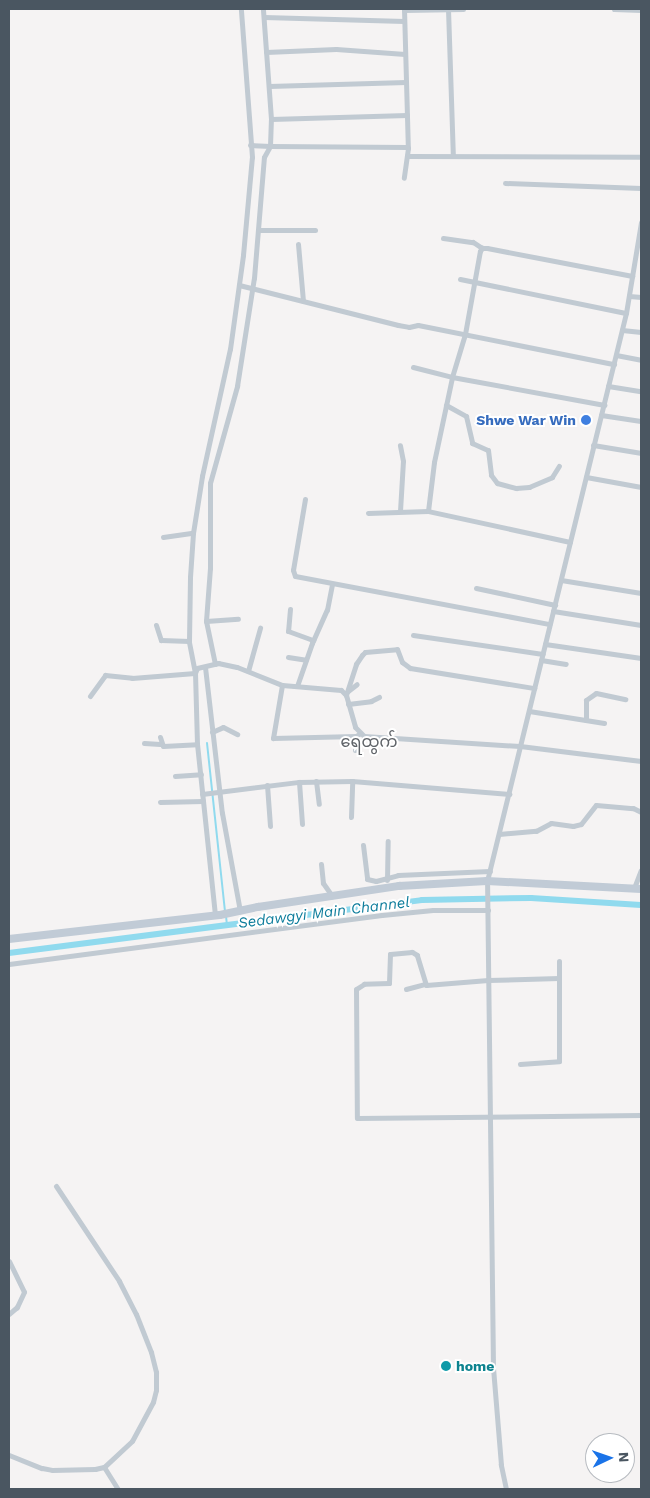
<!DOCTYPE html>
<meta charset="utf-8">
<style>
body{margin:0}
#map{position:relative;width:650px;height:1498px;overflow:hidden;background:#f5f3f3;font-family:"Work Sans","Noto Sans Myanmar",sans-serif}
div>[style]{position:absolute}
[style*='--x']{left:calc(var(--x)*1px);top:calc(var(--y)*1px);width:calc(var(--w)*1px);rotate:calc(var(--a)*1deg)}
.stream>*{height:2px;margin:-1px;padding:0 1px;transform-origin:1px;border-radius:1px;background:#90daee}
.canal>*{height:6px;margin:-3px;padding:0 3px;transform-origin:3px;border-radius:3px;background:#90daee}
.street>*{height:5px;margin:-2.5px;padding:0 2.5px;transform-origin:2.5px;border-radius:2.5px;background:#c1cad2}
.secondary>*{height:8px;margin:-4px;padding:0 4px;transform-origin:4px;border-radius:4px;background:#c1cbd6}
.dots>*{width:14px;height:14px;translate:-50% -50%;box-sizing:border-box;border:2px solid #fff;border-radius:50%}
span{translate:-50% -50%;white-space:nowrap;text-align:center;line-height:1.15;-webkit-text-stroke:4px #fff;paint-order:stroke}
.shop-label{font-size:14px;color:#366cbe;font-weight:700}
.right{translate:-100% -50%;text-align:right}
.culture-label{font-size:14px;color:#0d838f;font-weight:700}
.left{translate:0 -50%;text-align:left}
.water-label{font-size:15px;color:#0c7c9b;font-style:italic}
.quarter-label{font-size:16px;color:#5f6368}
.frame{position:absolute;inset:0;border:10px solid #4a5661;pointer-events:none}
.north{position:absolute;left:585px;top:1433px;width:50px;height:50px;box-sizing:border-box;background:#fff;border:1px solid #b7bbc0;border-radius:50%;rotate:87deg;font-size:14px;font-weight:700;line-height:20px;text-align:center;color:#4a5661}
.north::after{content:'';display:block;margin:auto;width:18px;height:22px;background:#1a73e8;clip-path:polygon(50% 0,100% 100%,50% 72%,0 100%)}
</style>
<div id="map">
<div class="stream">
<i style="--x:207;--y:743;--w:170;--a:83.9"></i>
<i style="--x:226;--y:916;--w:9;--a:84"></i>
</div>
<div class="canal">
<i style="--x:9;--y:953;--w:416;--a:-7.3"></i>
<i style="--x:422;--y:900;--w:109;--a:-1.1"></i>
<i style="--x:531;--y:898;--w:110;--a:3.6"></i>
</div>
<div class="street">
<i style="--x:404;--y:9;--w:139;--a:88.4"></i>
<i style="--x:408;--y:148;--w:30;--a:98"></i>
<i style="--x:448;--y:9;--w:147;--a:88.1"></i>
<i style="--x:614;--y:9;--w:27;--a:2"></i>
<i style="--x:404;--y:10;--w:59;--a:-1"></i>
<i style="--x:264;--y:17;--w:140;--a:1.6"></i>
<i style="--x:266;--y:52;--w:70;--a:-2.5"></i>
<i style="--x:336;--y:49;--w:69;--a:4.1"></i>
<i style="--x:269;--y:86;--w:137;--a:-1.7"></i>
<i style="--x:271;--y:119;--w:136;--a:-1.7"></i>
<i style="--x:250;--y:145;--w:20;--a:3"></i>
<i style="--x:270;--y:146;--w:27;--a:-88"></i>
<i style="--x:271;--y:119;--w:110;--a:-94.2"></i>
<i style="--x:407;--y:156;--w:234;--a:0.2"></i>
<i style="--x:505;--y:183;--w:136;--a:2.1"></i>
<i style="--x:259;--y:230;--w:56;--a:0"></i>
<i style="--x:443;--y:238;--w:30;--a:8"></i>
<i style="--x:473;--y:242;--w:11;--a:34"></i>
<i style="--x:298;--y:244;--w:57;--a:85"></i>
<i style="--x:460;--y:279;--w:169;--a:11.6"></i>
<i style="--x:239;--y:285;--w:164;--a:14.1"></i>
<i style="--x:398;--y:325;--w:11;--a:10"></i>
<i style="--x:409;--y:327;--w:9;--a:-13"></i>
<i style="--x:418;--y:325;--w:200;--a:11.3"></i>
<i style="--x:629;--y:296;--w:12;--a:5"></i>
<i style="--x:622;--y:330;--w:19;--a:6"></i>
<i style="--x:616;--y:355;--w:25;--a:11"></i>
<i style="--x:413;--y:367;--w:40;--a:14.4"></i>
<i style="--x:452;--y:377;--w:155;--a:10.4"></i>
<i style="--x:608;--y:386;--w:33;--a:9"></i>
<i style="--x:446;--y:405;--w:23;--a:29"></i>
<i style="--x:466;--y:416;--w:28;--a:77"></i>
<i style="--x:472;--y:443;--w:17;--a:24"></i>
<i style="--x:488;--y:450;--w:25;--a:83"></i>
<i style="--x:491;--y:475;--w:10;--a:53"></i>
<i style="--x:497;--y:483;--w:20;--a:15"></i>
<i style="--x:516;--y:488;--w:13;--a:-4"></i>
<i style="--x:529;--y:487;--w:25;--a:-23"></i>
<i style="--x:552;--y:477;--w:13;--a:-58"></i>
<i style="--x:601;--y:415;--w:40;--a:8.5"></i>
<i style="--x:593;--y:445;--w:49;--a:9.5"></i>
<i style="--x:586;--y:477;--w:56;--a:10.3"></i>
<i style="--x:305;--y:499;--w:72;--a:99.6"></i>
<i style="--x:293;--y:570;--w:6;--a:72"></i>
<i style="--x:295;--y:576;--w:259;--a:10.7"></i>
<i style="--x:400;--y:511;--w:50;--a:-86.6"></i>
<i style="--x:403;--y:461;--w:16;--a:-101"></i>
<i style="--x:368;--y:513;--w:60;--a:-1.9"></i>
<i style="--x:163;--y:537;--w:30;--a:-8"></i>
<i style="--x:570;--y:542;--w:145;--a:-167.7"></i>
<i style="--x:428;--y:511;--w:49;--a:-83"></i>
<i style="--x:434;--y:462;--w:87;--a:-78"></i>
<i style="--x:452;--y:377;--w:45;--a:-73.2"></i>
<i style="--x:465;--y:334;--w:84;--a:-79.8"></i>
<i style="--x:480;--y:251;--w:4;--a:-56"></i>
<i style="--x:482;--y:248;--w:5;--a:0"></i>
<i style="--x:487;--y:248;--w:148;--a:10.9"></i>
<i style="--x:561;--y:580;--w:81;--a:9.2"></i>
<i style="--x:476;--y:588;--w:81;--a:12.1"></i>
<i style="--x:290;--y:609;--w:22;--a:95"></i>
<i style="--x:288;--y:631;--w:27;--a:20"></i>
<i style="--x:553;--y:611;--w:89;--a:9"></i>
<i style="--x:206;--y:621;--w:32;--a:-4"></i>
<i style="--x:156;--y:625;--w:16;--a:72"></i>
<i style="--x:161;--y:640;--w:28;--a:2"></i>
<i style="--x:413;--y:635;--w:131;--a:8.3"></i>
<i style="--x:545;--y:644;--w:97;--a:8.3"></i>
<i style="--x:288;--y:657;--w:18;--a:9"></i>
<i style="--x:541;--y:660;--w:25;--a:9"></i>
<i style="--x:215;--y:664;--w:44;--a:-101.8"></i>
<i style="--x:206;--y:621;--w:53;--a:-85.7"></i>
<i style="--x:210;--y:568;--w:85;--a:-90"></i>
<i style="--x:210;--y:483;--w:101;--a:-74.4"></i>
<i style="--x:237;--y:386;--w:109;--a:-81.1"></i>
<i style="--x:254;--y:278;--w:121;--a:-85.3"></i>
<i style="--x:264;--y:157;--w:13;--a:-61"></i>
<i style="--x:270;--y:146;--w:137;--a:0.4"></i>
<i style="--x:205;--y:667;--w:147;--a:83.4"></i>
<i style="--x:222;--y:813;--w:100;--a:79.6"></i>
<i style="--x:248;--y:671;--w:45;--a:-74.4"></i>
<i style="--x:282;--y:685;--w:54;--a:99.6"></i>
<i style="--x:273;--y:738;--w:83;--a:-1.4"></i>
<i style="--x:356;--y:736;--w:4;--a:-34"></i>
<i style="--x:297;--y:686;--w:46;--a:-70.8"></i>
<i style="--x:312;--y:643;--w:36;--a:-66"></i>
<i style="--x:327;--y:610;--w:26;--a:-79"></i>
<i style="--x:348;--y:691;--w:11;--a:-38"></i>
<i style="--x:346;--y:695;--w:33;--a:-72"></i>
<i style="--x:356;--y:664;--w:11;--a:-56"></i>
<i style="--x:362;--y:655;--w:4;--a:-45"></i>
<i style="--x:365;--y:652;--w:32;--a:-5"></i>
<i style="--x:397;--y:649;--w:14;--a:69"></i>
<i style="--x:402;--y:662;--w:10;--a:37"></i>
<i style="--x:410;--y:668;--w:126;--a:9.2"></i>
<i style="--x:90;--y:696;--w:26;--a:-54"></i>
<i style="--x:105;--y:675;--w:27;--a:6"></i>
<i style="--x:132;--y:678;--w:63;--a:-4.5"></i>
<i style="--x:195;--y:673;--w:5;--a:-68"></i>
<i style="--x:197;--y:668;--w:22;--a:-13"></i>
<i style="--x:218;--y:663;--w:19;--a:12"></i>
<i style="--x:237;--y:667;--w:48;--a:21.8"></i>
<i style="--x:282;--y:685;--w:59;--a:4.8"></i>
<i style="--x:341;--y:690;--w:7;--a:45"></i>
<i style="--x:346;--y:695;--w:33;--a:74"></i>
<i style="--x:355;--y:727;--w:13;--a:45"></i>
<i style="--x:364;--y:736;--w:156;--a:3.7"></i>
<i style="--x:520;--y:746;--w:122;--a:7.1"></i>
<i style="--x:348;--y:704;--w:23;--a:-7"></i>
<i style="--x:371;--y:701;--w:9;--a:-27"></i>
<i style="--x:529;--y:711;--w:76;--a:9.1"></i>
<i style="--x:586;--y:720;--w:20;--a:-90"></i>
<i style="--x:586;--y:700;--w:12;--a:-35"></i>
<i style="--x:596;--y:693;--w:30;--a:12"></i>
<i style="--x:212;--y:732;--w:12;--a:-24"></i>
<i style="--x:223;--y:727;--w:16;--a:27"></i>
<i style="--x:160;--y:737;--w:9;--a:72"></i>
<i style="--x:163;--y:746;--w:34;--a:-3"></i>
<i style="--x:144;--y:743;--w:16;--a:4"></i>
<i style="--x:355;--y:750;--w:14;--a:-86"></i>
<i style="--x:175;--y:776;--w:26;--a:-4"></i>
<i style="--x:316;--y:781;--w:23;--a:83"></i>
<i style="--x:299;--y:782;--w:42;--a:85.9"></i>
<i style="--x:267;--y:785;--w:41;--a:85.8"></i>
<i style="--x:202;--y:794;--w:98;--a:-7.1"></i>
<i style="--x:299;--y:782;--w:53;--a:-1.1"></i>
<i style="--x:352;--y:781;--w:158;--a:4.7"></i>
<i style="--x:160;--y:802;--w:43;--a:-1.3"></i>
<i style="--x:351;--y:817;--w:36;--a:-88"></i>
<i style="--x:499;--y:834;--w:37;--a:-5"></i>
<i style="--x:536;--y:831;--w:17;--a:-28"></i>
<i style="--x:551;--y:823;--w:22;--a:8"></i>
<i style="--x:573;--y:826;--w:8;--a:-14"></i>
<i style="--x:581;--y:824;--w:24;--a:-52"></i>
<i style="--x:596;--y:805;--w:37;--a:5"></i>
<i style="--x:633;--y:808;--w:9;--a:27"></i>
<i style="--x:363;--y:845;--w:34;--a:83"></i>
<i style="--x:367;--y:879;--w:9;--a:13"></i>
<i style="--x:376;--y:881;--w:23;--a:-15"></i>
<i style="--x:398;--y:875;--w:92;--a:-2.5"></i>
<i style="--x:321;--y:864;--w:19;--a:84"></i>
<i style="--x:323;--y:883;--w:16;--a:55"></i>
<i style="--x:387;--y:880;--w:39;--a:-89"></i>
<i style="--x:634;--y:888;--w:19;--a:-69"></i>
<i style="--x:215;--y:915;--w:172;--a:-96"></i>
<i style="--x:197;--y:744;--w:71;--a:-91.6"></i>
<i style="--x:195;--y:673;--w:33;--a:-101"></i>
<i style="--x:189;--y:641;--w:64;--a:-89.1"></i>
<i style="--x:190;--y:577;--w:44;--a:-86.1"></i>
<i style="--x:193;--y:533;--w:58;--a:-81"></i>
<i style="--x:202;--y:476;--w:130;--a:-77.6"></i>
<i style="--x:230;--y:349;--w:95;--a:-82.1"></i>
<i style="--x:243;--y:255;--w:98;--a:-84.8"></i>
<i style="--x:252;--y:157;--w:148;--a:-94.3"></i>
<i style="--x:9;--y:964;--w:376;--a:-7.5"></i>
<i style="--x:382;--y:915;--w:51;--a:-5.6"></i>
<i style="--x:433;--y:910;--w:55;--a:0"></i>
<i style="--x:559;--y:978;--w:71;--a:178.4"></i>
<i style="--x:488;--y:980;--w:62;--a:175.4"></i>
<i style="--x:426;--y:985;--w:31;--a:-107"></i>
<i style="--x:417;--y:955;--w:6;--a:-149"></i>
<i style="--x:412;--y:952;--w:22;--a:175"></i>
<i style="--x:390;--y:954;--w:29;--a:92"></i>
<i style="--x:389;--y:983;--w:25;--a:178"></i>
<i style="--x:364;--y:984;--w:9;--a:148"></i>
<i style="--x:356;--y:989;--w:129;--a:89.6"></i>
<i style="--x:357;--y:1118;--w:284;--a:-0.6"></i>
<i style="--x:406;--y:989;--w:20;--a:-15"></i>
<i style="--x:520;--y:1064;--w:39;--a:-4"></i>
<i style="--x:559;--y:1061;--w:100;--a:-90"></i>
<i style="--x:56;--y:1186;--w:114;--a:56.4"></i>
<i style="--x:119;--y:1281;--w:37;--a:63"></i>
<i style="--x:136;--y:1314;--w:41;--a:68.5"></i>
<i style="--x:151;--y:1352;--w:21;--a:76"></i>
<i style="--x:156;--y:1372;--w:18;--a:90"></i>
<i style="--x:156;--y:1390;--w:12;--a:104"></i>
<i style="--x:153;--y:1402;--w:44;--a:118.3"></i>
<i style="--x:132;--y:1441;--w:38;--a:137"></i>
<i style="--x:9;--y:1261;--w:34;--a:64"></i>
<i style="--x:24;--y:1292;--w:17;--a:115"></i>
<i style="--x:17;--y:1307;--w:11;--a:139"></i>
<i style="--x:9;--y:1455;--w:35;--a:22"></i>
<i style="--x:42;--y:1468;--w:10;--a:11"></i>
<i style="--x:52;--y:1470;--w:43;--a:-1.3"></i>
<i style="--x:95;--y:1469;--w:9;--a:-13"></i>
<i style="--x:104;--y:1467;--w:26;--a:58"></i>
<i style="--x:506;--y:1489;--w:25;--a:-102"></i>
<i style="--x:501;--y:1465;--w:98;--a:-94.7"></i>
<i style="--x:493;--y:1367;--w:486;--a:-90.7"></i>
<i style="--x:487;--y:881;--w:585;--a:-76.25"></i>
<i style="--x:626;--y:313;--w:92;--a:-80.6"></i>
</div>
<div class="secondary">
<i style="--x:9;--y:939;--w:212;--a:-6.5"></i>
<i style="--x:220;--y:915;--w:39;--a:-12"></i>
<i style="--x:258;--y:907;--w:143;--a:-8.5"></i>
<i style="--x:399;--y:886;--w:88;--a:-3.3"></i>
<i style="--x:487;--y:881;--w:154;--a:3"></i>
</div>
<div class="dots">
<i style="left:586px;top:420px;background:#3f7fe0"></i>
<i style="left:446px;top:1366px;background:#0f9aa8"></i>
</div>
<div class="shop-label">
<span class="right" style="left:576px;top:420px">Shwe War Win</span>
</div>
<div class="culture-label">
<span class="left" style="left:456px;top:1366px">home</span>
</div>
<div class="water-label">
<span style="left:324px;top:913px;rotate:-7deg">Sedawgyi Main Channel</span>
</div>
<div class="quarter-label">
<span style="left:369px;top:742px">ရေထွက်</span>
</div>
<div class="frame"></div>
<div class="north">N</div>
</div>
